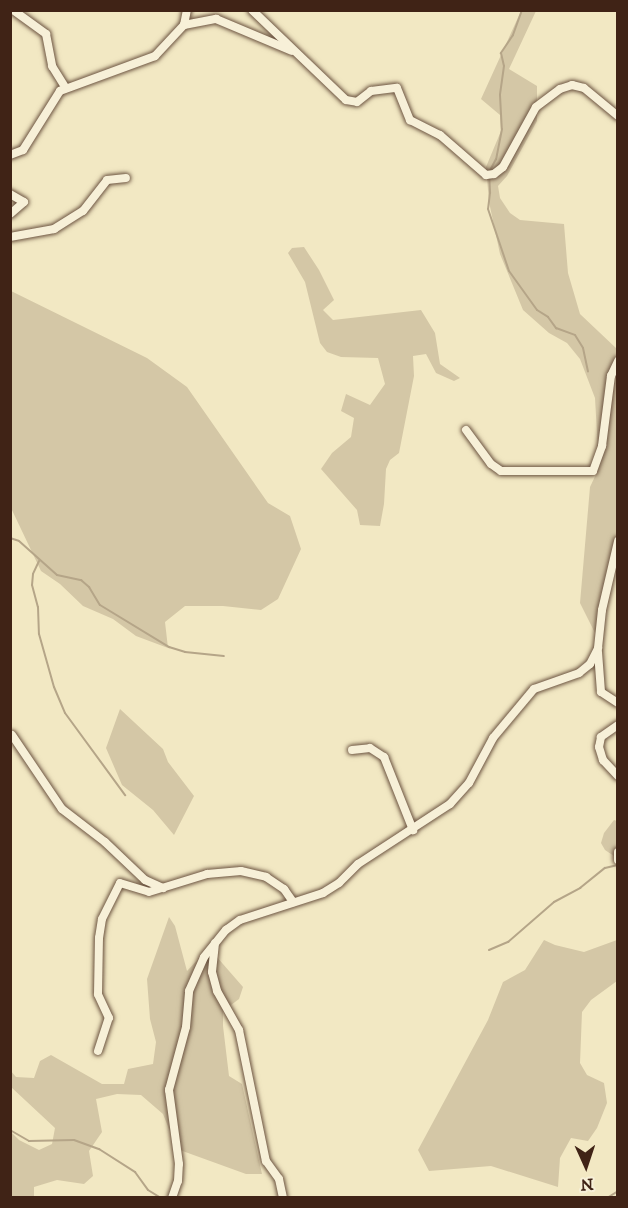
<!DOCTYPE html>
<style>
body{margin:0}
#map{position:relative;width:628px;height:1208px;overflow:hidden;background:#f2e8c3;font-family:"IM FELL DW Pica",serif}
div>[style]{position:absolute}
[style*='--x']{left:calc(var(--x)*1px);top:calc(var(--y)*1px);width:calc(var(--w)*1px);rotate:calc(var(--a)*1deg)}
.green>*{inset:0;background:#d4c7a6}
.stream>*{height:2px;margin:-1px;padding:0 1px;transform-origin:1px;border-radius:1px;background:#b5a588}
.roads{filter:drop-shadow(0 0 2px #6c5441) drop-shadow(0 0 2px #6c5441)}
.minor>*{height:8px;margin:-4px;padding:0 4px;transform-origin:4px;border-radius:4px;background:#f7f0d8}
span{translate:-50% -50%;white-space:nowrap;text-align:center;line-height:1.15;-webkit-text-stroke:6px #f7f0d8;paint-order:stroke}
.frame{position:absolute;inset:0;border:12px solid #402316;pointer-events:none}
.north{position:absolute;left:556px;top:1136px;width:60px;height:60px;-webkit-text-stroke:4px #f7f0d8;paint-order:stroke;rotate:177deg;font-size:16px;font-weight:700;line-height:24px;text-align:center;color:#402316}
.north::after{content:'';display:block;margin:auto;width:21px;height:27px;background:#402316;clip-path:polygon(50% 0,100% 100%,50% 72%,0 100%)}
</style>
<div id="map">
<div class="green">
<i style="clip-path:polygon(521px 11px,536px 11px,509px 69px,537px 86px,537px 121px,507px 176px,498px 186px,500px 198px,510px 213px,520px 220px,564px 224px,568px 273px,580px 314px,617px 349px,617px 566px,595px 633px,580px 603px,590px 487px,599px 468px,595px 398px,580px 359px,567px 343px,549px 333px,523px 310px,500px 254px,489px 202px,486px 167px,501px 131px,500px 115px,481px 99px)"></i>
<i style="clip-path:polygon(304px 247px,319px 270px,334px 300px,323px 310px,333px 320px,421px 310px,435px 333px,440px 364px,460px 378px,454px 381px,436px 373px,426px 354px,413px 356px,414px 376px,399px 453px,390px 460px,386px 469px,384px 504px,380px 526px,360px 525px,357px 510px,321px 469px,332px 453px,351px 437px,354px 418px,341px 411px,346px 394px,370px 405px,385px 384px,378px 358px,341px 357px,327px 352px,320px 343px,305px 282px,288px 253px,292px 248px)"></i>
<i style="clip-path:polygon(11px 291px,147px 358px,187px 387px,268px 503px,290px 516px,301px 549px,278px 599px,261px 610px,223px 606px,185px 606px,165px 622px,168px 648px,136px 636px,113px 619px,83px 606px,60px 584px,41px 571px,11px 508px)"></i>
<i style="clip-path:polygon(120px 709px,163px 749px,168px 762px,194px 796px,174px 835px,153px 810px,122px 785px,106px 748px)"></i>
<i style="clip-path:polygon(614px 820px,617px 821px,617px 858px,605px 850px,601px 843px,604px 833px)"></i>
<i style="clip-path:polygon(169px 917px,175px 926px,187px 971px,209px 948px,243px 987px,239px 999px,223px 1011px,223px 1026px,229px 1076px,242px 1084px,262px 1174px,246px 1174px,177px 1149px,163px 1114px,141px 1095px,117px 1094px,96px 1099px,102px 1132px,89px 1151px,93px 1176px,84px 1184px,57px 1180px,34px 1187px,34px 1197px,11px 1197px,11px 1132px,19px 1140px,39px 1150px,52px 1144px,55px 1128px,11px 1087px,10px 1070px,16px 1077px,34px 1078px,40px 1061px,51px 1055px,102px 1084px,124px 1084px,128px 1069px,153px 1064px,156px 1042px,150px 1019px,147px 979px)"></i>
<i style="clip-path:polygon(544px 940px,555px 945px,584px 952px,617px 940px,617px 981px,591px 1000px,582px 1012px,580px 1063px,587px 1075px,604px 1083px,607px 1103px,597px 1128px,588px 1141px,571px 1138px,560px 1158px,558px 1187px,491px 1166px,429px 1171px,418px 1150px,488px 1020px,503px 982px,525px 970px)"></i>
</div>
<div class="stream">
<i style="--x:522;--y:10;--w:27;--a:110"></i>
<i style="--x:513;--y:35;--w:22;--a:124"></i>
<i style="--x:501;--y:53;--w:13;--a:77"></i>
<i style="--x:504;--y:66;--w:29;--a:98"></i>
<i style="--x:500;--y:95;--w:34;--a:87"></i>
<i style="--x:502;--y:129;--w:31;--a:101"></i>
<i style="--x:496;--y:159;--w:15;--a:118"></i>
<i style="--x:489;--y:172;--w:21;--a:87"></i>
<i style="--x:490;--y:193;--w:16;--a:97"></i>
<i style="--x:488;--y:209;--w:65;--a:71.3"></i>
<i style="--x:509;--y:271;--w:48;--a:54.3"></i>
<i style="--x:537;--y:310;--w:13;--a:32"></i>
<i style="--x:548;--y:317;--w:14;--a:54"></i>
<i style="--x:556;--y:328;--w:20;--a:20"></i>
<i style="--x:575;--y:335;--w:15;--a:58"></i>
<i style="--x:583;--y:348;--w:24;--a:78"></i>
<i style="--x:10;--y:538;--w:9;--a:18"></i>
<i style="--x:19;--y:541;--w:51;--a:41.8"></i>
<i style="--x:57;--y:575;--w:25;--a:12"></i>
<i style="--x:81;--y:580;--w:11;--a:41"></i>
<i style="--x:89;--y:587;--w:21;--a:59"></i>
<i style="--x:100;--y:605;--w:81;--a:31.3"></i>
<i style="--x:169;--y:647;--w:17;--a:17"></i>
<i style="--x:185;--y:652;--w:39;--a:6"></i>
<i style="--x:39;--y:561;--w:14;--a:115"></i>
<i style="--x:33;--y:574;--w:11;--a:95"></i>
<i style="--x:32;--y:585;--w:23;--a:75"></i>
<i style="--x:38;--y:607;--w:27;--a:88"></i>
<i style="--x:39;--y:634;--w:55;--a:74.2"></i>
<i style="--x:54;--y:687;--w:28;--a:67"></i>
<i style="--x:65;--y:713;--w:102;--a:53.8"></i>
<i style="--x:489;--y:950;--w:21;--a:-23"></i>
<i style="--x:508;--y:942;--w:61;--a:-41"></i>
<i style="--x:554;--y:902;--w:30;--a:-28"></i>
<i style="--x:580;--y:888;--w:32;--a:-39"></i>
<i style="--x:605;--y:868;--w:13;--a:-13"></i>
<i style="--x:10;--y:1130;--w:22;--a:30"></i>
<i style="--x:29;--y:1141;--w:45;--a:-1.3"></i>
<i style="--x:74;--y:1140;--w:27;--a:20"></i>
<i style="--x:99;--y:1149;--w:43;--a:32.6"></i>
<i style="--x:135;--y:1172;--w:22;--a:54"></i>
<i style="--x:148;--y:1190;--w:15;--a:32"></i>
<i style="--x:607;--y:1198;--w:13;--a:-32"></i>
</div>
<div class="roads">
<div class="minor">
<i style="--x:13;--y:10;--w:41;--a:36"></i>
<i style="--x:46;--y:34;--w:33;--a:79"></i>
<i style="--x:52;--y:66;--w:26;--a:58"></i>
<i style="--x:252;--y:10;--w:130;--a:43.8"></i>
<i style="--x:346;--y:100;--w:11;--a:10"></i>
<i style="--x:357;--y:102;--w:18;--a:-38"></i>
<i style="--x:371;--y:91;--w:26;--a:-7"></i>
<i style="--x:397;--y:88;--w:35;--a:68"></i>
<i style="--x:410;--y:120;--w:34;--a:27"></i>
<i style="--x:440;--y:135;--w:61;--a:41"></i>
<i style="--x:486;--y:175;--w:8;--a:-7"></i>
<i style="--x:494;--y:174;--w:11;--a:-38"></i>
<i style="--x:503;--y:167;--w:68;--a:-61.2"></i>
<i style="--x:536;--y:107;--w:30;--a:-37"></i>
<i style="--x:560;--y:89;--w:13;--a:-18"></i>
<i style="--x:572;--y:85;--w:12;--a:14"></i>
<i style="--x:584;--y:88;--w:44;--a:39.5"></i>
<i style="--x:184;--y:25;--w:15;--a:-79"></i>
<i style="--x:10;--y:155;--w:14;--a:-21"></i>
<i style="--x:23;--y:150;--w:70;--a:-57.9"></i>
<i style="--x:60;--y:91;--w:101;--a:-20.2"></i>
<i style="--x:155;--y:56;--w:42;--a:-46.9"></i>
<i style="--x:184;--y:25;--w:33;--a:-11"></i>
<i style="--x:216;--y:19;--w:82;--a:22.8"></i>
<i style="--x:10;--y:194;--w:16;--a:30"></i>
<i style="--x:24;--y:202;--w:18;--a:139"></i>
<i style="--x:10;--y:237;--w:45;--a:-10.3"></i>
<i style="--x:54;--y:229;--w:34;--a:-32"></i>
<i style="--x:83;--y:211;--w:39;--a:-52"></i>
<i style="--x:107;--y:180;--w:19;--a:-6"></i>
<i style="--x:466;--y:430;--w:42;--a:53.7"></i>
<i style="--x:491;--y:464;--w:12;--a:35"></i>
<i style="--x:501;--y:471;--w:92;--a:0"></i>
<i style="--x:593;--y:471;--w:27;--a:-70"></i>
<i style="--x:602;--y:446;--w:71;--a:-82.7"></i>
<i style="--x:611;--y:376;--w:17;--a:-65"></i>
<i style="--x:598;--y:652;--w:40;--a:85.7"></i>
<i style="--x:601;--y:692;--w:20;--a:33"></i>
<i style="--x:618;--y:725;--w:21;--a:145"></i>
<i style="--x:601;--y:737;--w:10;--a:101"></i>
<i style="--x:599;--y:747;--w:14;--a:73"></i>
<i style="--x:603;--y:760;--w:22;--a:47"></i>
<i style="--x:12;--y:735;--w:89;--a:56"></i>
<i style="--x:62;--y:809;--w:54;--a:37.5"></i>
<i style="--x:105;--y:842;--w:55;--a:43.5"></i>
<i style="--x:145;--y:880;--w:20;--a:24"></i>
<i style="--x:352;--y:750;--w:18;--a:-6"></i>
<i style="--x:370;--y:748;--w:17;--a:33"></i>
<i style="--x:384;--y:757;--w:79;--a:68.3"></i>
<i style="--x:618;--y:852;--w:8;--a:90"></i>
<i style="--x:215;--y:943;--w:29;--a:96"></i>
<i style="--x:212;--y:972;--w:20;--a:75"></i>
<i style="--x:217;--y:991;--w:45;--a:60.6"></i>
<i style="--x:239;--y:1030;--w:134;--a:78.4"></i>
<i style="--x:266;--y:1161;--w:22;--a:54"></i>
<i style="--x:279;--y:1179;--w:19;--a:78"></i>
<i style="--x:98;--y:1051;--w:35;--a:-72"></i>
<i style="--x:109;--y:1018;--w:26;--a:-115"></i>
<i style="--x:98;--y:994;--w:56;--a:-89"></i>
<i style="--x:99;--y:938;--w:19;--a:-81"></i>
<i style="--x:102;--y:919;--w:40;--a:-63.4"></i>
<i style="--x:120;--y:883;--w:30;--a:17"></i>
<i style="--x:149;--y:892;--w:61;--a:-17.2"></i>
<i style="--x:207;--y:874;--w:34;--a:-5"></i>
<i style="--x:241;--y:871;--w:26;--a:13"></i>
<i style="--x:266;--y:877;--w:22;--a:34"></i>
<i style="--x:284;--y:889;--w:16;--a:55"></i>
<i style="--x:172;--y:1198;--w:18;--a:-71"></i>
<i style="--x:178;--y:1181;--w:17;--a:-87"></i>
<i style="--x:179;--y:1164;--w:75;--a:-97.7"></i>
<i style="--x:169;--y:1090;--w:65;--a:-74.9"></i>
<i style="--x:186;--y:1027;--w:36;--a:-85"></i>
<i style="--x:189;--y:991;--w:37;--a:-66"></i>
<i style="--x:204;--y:957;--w:35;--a:-51"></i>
<i style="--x:226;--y:930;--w:17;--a:-36"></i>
<i style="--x:240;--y:920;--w:87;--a:-18"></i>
<i style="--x:323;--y:893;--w:19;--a:-32"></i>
<i style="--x:339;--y:883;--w:27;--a:-45"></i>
<i style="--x:358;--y:864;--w:110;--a:-33.1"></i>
<i style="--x:450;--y:804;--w:28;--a:-48"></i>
<i style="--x:469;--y:783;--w:51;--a:-61.9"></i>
<i style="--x:493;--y:738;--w:64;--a:-50.1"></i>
<i style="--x:534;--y:689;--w:48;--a:-19.6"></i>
<i style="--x:579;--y:673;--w:14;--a:-39"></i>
<i style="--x:590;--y:664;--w:18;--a:-63"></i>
<i style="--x:598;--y:648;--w:38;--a:-84"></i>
<i style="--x:602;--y:610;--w:71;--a:-76.9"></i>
</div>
</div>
<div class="frame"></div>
<div class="north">N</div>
</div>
